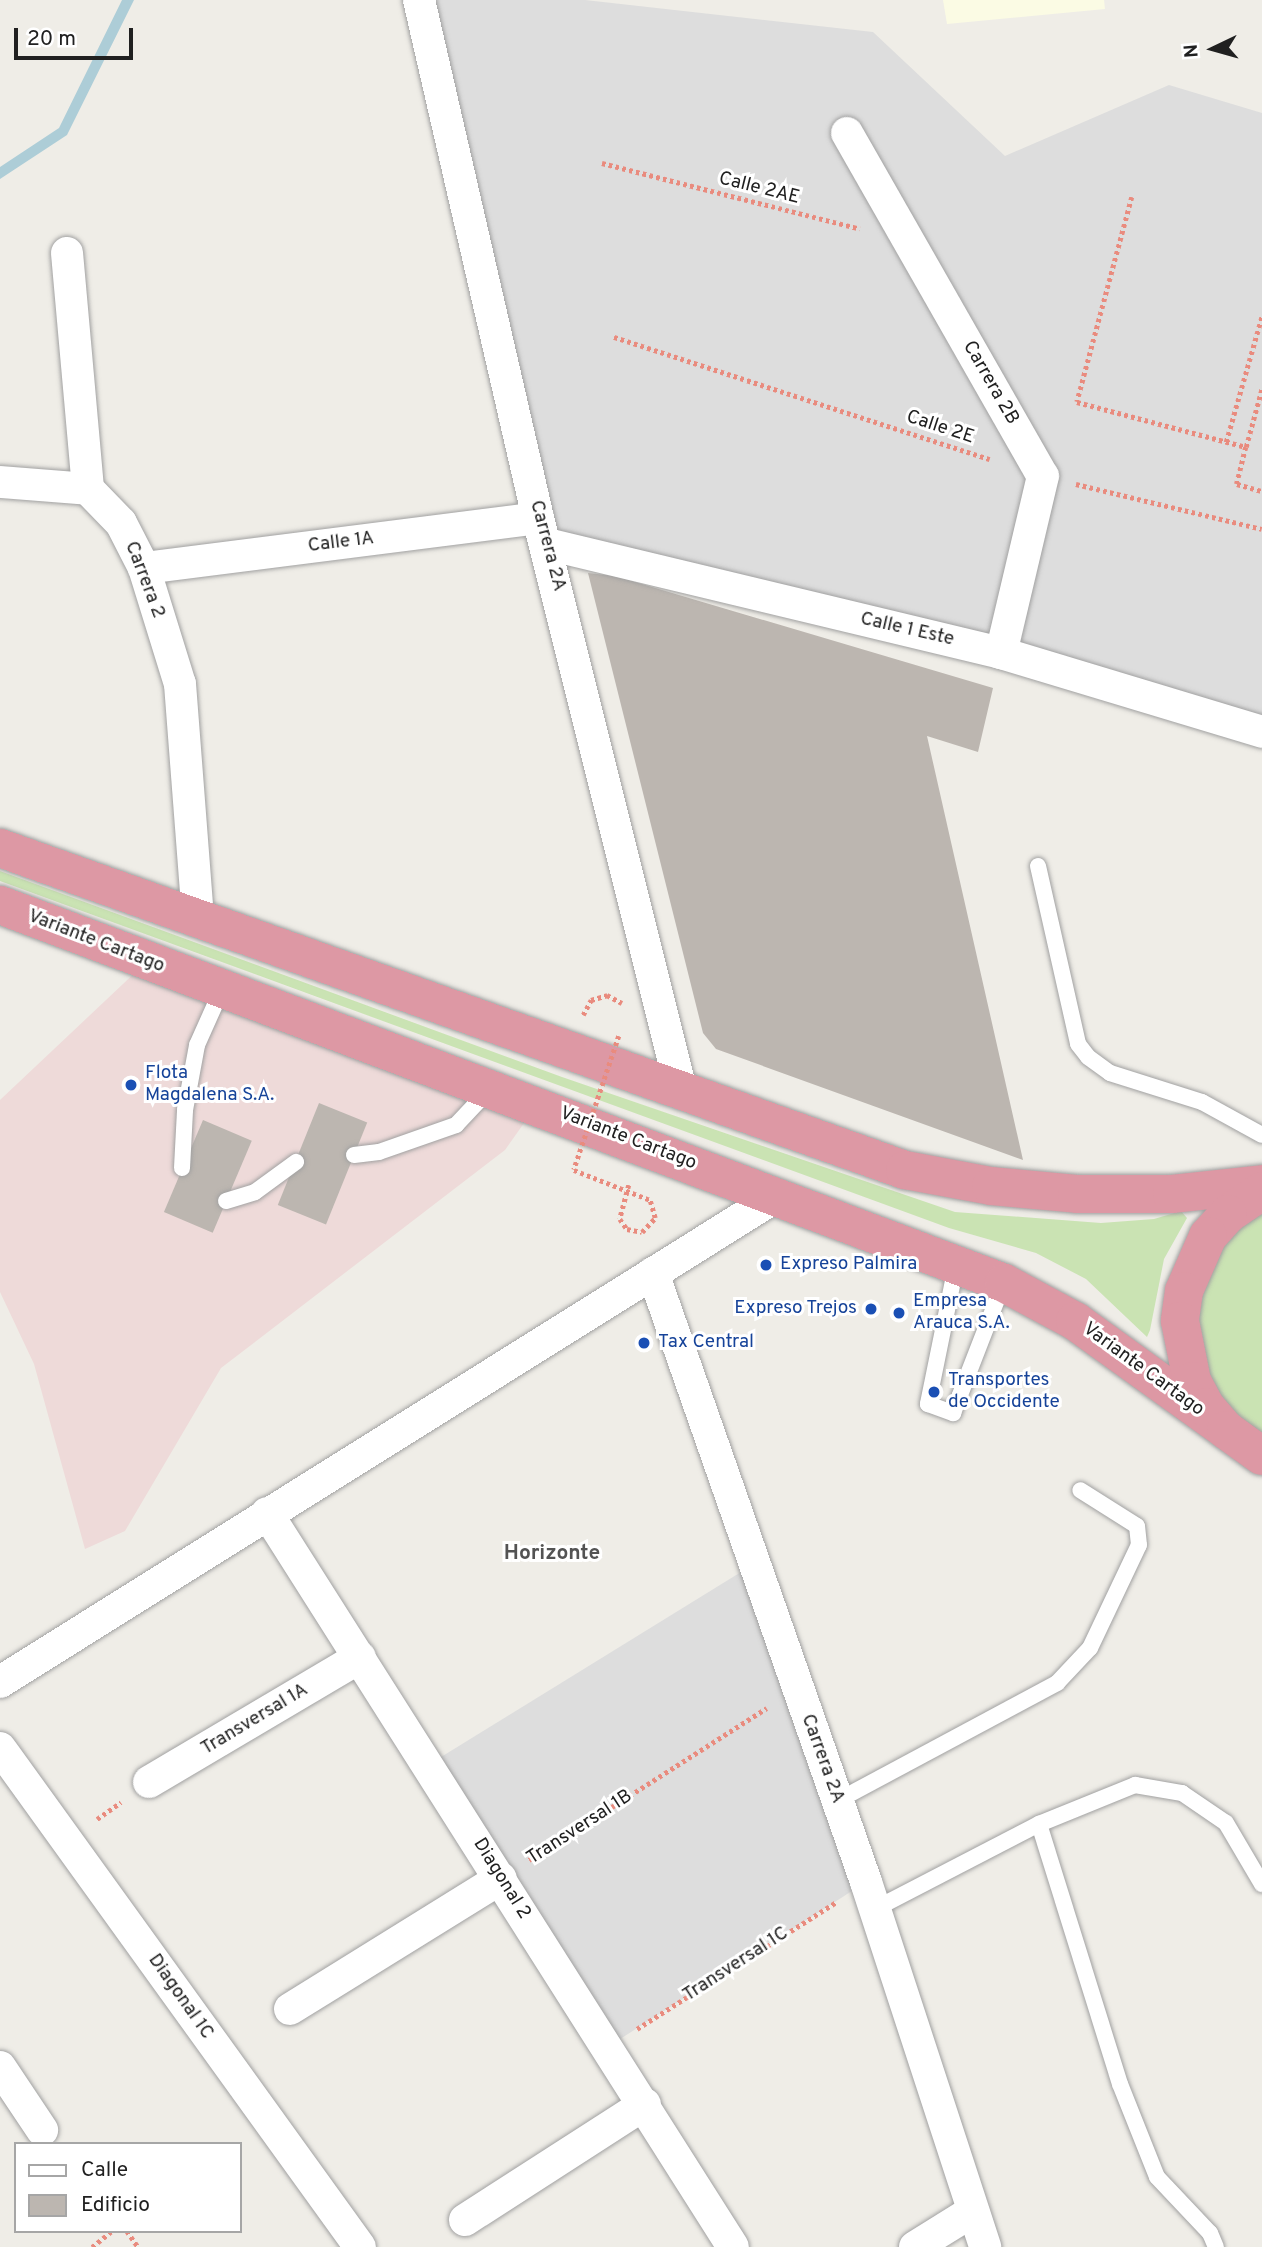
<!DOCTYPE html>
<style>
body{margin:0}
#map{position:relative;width:1262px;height:2247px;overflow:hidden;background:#efede7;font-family:Overpass,sans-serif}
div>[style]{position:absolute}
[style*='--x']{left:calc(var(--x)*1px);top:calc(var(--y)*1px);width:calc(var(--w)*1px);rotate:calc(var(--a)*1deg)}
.residential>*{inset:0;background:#ddd}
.commercial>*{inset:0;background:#eedad9}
.education>*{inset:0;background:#fbfbe4}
.grass>*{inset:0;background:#cae3b3}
.water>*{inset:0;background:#adcdd7}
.building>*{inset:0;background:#bcb6b0;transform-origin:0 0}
.path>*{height:4.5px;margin-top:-2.25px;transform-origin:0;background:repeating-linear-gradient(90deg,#e98b7e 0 3.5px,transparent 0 7px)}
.roads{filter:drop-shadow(0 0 2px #a1a1a1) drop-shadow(0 0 2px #a1a1a1)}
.lane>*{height:16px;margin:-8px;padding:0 8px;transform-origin:8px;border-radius:8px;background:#fff}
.street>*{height:32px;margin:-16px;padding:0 16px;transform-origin:16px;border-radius:16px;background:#fff}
.highway>*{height:38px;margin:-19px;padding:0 19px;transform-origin:19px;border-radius:19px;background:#dd98a4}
.path-bridge>*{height:4.5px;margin-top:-2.25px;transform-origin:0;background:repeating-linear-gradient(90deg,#e98b7e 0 3.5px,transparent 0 7px)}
.dots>*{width:19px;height:19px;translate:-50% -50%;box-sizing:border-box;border:4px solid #fff;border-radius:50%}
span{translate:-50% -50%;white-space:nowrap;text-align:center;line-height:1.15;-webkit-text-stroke:6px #fff;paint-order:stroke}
.street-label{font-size:19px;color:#202020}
.transit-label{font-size:19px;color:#164399}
.left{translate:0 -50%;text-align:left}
.right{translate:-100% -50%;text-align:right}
.neighbourhood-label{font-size:21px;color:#535353;font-weight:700}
.legend{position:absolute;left:14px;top:2142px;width:228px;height:91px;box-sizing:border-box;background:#fff;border:2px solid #a6a6a6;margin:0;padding:9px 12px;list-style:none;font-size:21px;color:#202020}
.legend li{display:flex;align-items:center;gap:14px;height:35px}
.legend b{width:35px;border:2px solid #a6a6a6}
.north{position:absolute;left:1178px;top:14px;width:70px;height:70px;-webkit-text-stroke:5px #fff;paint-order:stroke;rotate:265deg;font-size:19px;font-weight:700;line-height:28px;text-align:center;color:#202020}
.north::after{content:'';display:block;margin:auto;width:24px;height:32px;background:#202020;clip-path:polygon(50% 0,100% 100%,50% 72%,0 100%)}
.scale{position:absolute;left:14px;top:28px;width:119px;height:32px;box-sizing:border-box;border:4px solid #202020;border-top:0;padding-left:9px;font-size:21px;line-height:24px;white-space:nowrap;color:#202020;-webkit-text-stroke:5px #fff;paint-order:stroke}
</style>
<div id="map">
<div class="residential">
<i style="clip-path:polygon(419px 0,585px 0,873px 32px,1005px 156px,1169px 85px,1262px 113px,1262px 740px,547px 544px)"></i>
<i style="clip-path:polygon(754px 1564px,866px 1882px,606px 2048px,428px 1765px)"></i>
</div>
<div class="commercial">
<i style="clip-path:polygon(141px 967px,529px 1116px,505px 1150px,221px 1368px,125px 1531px,85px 1549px,34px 1364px,0 1292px,0 1100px)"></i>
</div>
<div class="education">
<i style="clip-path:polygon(943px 0,1104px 0,1105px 9px,947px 24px)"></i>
</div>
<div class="grass">
<i style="clip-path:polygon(0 871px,562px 1077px,955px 1212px,1101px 1223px,1154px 1219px,1181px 1211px,1187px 1218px,1164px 1259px,1150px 1330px,1147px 1337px,1086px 1279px,1036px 1253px,949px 1228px,0 881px)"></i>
<i style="clip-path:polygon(1262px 1191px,1262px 1456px,1251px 1450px,1180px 1321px,1252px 1196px)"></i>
</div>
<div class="water">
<i style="clip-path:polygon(122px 0,134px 0,67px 135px,0 179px,0 167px,59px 128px)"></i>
</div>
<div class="building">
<i style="clip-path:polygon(588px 573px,615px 576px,993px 688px,978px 752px,927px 736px,1023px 1160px,716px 1049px,703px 1033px)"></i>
<i style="left:319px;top:1103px;width:52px;height:110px;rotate:22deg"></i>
<i style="left:203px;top:1120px;width:53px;height:100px;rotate:23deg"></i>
</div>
<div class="path">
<i style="--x:602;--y:163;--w:266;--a:14.3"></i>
<i style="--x:1132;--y:197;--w:212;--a:105"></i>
<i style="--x:1077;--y:402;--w:175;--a:14.9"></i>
<i style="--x:1246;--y:447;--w:38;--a:104"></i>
<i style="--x:1237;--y:484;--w:26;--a:16"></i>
<i style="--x:614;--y:337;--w:395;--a:18"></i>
<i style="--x:1226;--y:442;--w:131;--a:-74.1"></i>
<i style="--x:1246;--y:447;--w:61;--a:-74.8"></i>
<i style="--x:1076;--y:484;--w:191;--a:13.6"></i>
<i style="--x:583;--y:1015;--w:17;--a:-62"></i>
<i style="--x:591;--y:1000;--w:17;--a:-17"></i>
<i style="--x:607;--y:995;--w:17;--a:28"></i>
<i style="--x:629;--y:1185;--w:35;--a:105"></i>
<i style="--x:620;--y:1219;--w:12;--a:55"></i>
<i style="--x:627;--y:1229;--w:15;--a:11"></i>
<i style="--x:642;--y:1232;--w:19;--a:-47"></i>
<i style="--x:655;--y:1218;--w:19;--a:-106"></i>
<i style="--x:97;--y:1819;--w:29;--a:-35"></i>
<i style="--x:529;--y:1860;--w:282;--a:-32.6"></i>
<i style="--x:637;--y:2029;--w:236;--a:-32.5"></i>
<i style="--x:127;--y:2231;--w:19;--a:55"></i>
<i style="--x:92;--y:2247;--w:26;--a:-39"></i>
</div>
<div class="roads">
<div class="lane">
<i style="--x:1038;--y:866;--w:182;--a:77.3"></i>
<i style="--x:1078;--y:1044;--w:16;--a:52"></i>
<i style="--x:1088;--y:1057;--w:27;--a:36"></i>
<i style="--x:1110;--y:1073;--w:96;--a:17.5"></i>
<i style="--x:1202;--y:1102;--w:68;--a:28.8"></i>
<i style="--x:354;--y:1155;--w:25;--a:-7"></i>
<i style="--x:379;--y:1152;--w:82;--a:-19.3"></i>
<i style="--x:456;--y:1125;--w:48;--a:-46.7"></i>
<i style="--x:182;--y:1168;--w:58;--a:-87"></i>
<i style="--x:185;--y:1110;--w:66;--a:-79.5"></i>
<i style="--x:197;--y:1045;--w:61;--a:-65.9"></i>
<i style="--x:226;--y:1201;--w:30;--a:-17"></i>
<i style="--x:255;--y:1192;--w:51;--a:-36.2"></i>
<i style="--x:956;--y:1266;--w:141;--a:101.5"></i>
<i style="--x:928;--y:1404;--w:27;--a:20"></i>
<i style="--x:953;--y:1413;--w:138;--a:-68.8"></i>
<i style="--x:837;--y:1801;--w:250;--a:-28.2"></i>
<i style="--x:1057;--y:1683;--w:48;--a:-46.7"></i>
<i style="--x:1090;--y:1648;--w:114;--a:-64.6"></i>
<i style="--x:1139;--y:1545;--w:19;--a:-96"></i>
<i style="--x:1137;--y:1526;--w:67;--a:-147.7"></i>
<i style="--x:1039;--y:1824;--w:272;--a:72.7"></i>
<i style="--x:1120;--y:2084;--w:100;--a:68.3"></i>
<i style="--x:1157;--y:2177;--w:77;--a:46.6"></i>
<i style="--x:1210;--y:2233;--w:15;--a:67"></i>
<i style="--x:875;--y:1909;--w:185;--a:-27.4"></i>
<i style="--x:1039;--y:1824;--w:104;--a:-22.1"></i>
<i style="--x:1135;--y:1785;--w:48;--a:9.7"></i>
<i style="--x:1182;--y:1793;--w:53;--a:34.3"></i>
<i style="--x:1226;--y:1823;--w:71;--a:59.5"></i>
</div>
<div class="street">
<i style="--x:419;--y:0;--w:531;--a:77.06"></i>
<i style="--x:538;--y:518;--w:590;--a:75.96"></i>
<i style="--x:847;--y:133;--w:395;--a:60.3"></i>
<i style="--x:1043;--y:476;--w:182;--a:103.3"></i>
<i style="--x:67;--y:253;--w:237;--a:84.9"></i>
<i style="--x:88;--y:489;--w:47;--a:45.9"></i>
<i style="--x:121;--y:523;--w:51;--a:62.9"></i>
<i style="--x:144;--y:568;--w:121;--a:72.8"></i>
<i style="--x:180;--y:684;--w:236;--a:85.6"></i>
<i style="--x:0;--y:482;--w:88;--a:4.5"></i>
<i style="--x:547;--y:544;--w:467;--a:13.5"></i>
<i style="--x:1001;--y:653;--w:273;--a:16.8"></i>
<i style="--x:144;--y:568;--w:397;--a:-7.2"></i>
<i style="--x:653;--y:1273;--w:645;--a:70.72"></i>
<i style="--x:866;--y:1882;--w:384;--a:71.9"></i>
<i style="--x:267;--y:1513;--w:869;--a:57.59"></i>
<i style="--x:0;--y:1682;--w:916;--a:-32.03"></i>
<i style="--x:0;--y:1748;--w:615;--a:54.19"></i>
<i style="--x:149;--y:1782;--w:245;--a:-30.6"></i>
<i style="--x:290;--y:2009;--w:248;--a:-31.8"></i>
<i style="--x:0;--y:2067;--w:76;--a:56.3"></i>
<i style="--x:465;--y:2220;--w:214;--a:-32.8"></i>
<i style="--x:915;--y:2247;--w:68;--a:-31.8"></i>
</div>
<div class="highway">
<i style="--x:0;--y:848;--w:961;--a:19.59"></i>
<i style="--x:905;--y:1170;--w:87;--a:10.5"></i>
<i style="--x:991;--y:1186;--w:86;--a:5.3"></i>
<i style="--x:1077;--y:1194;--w:95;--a:0"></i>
<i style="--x:1172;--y:1194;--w:91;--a:-6.3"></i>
<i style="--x:0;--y:905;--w:1073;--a:20.63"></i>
<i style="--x:1004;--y:1283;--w:81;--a:28.2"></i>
<i style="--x:1075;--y:1321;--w:186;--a:35.8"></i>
<i style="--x:1262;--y:1191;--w:41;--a:145.9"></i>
<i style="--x:1228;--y:1214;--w:30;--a:132"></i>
<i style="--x:1208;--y:1236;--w:60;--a:113.6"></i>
<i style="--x:1184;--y:1291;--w:30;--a:98"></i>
<i style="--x:1180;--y:1321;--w:61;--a:78.7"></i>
<i style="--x:1192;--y:1381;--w:30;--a:62"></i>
<i style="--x:1206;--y:1407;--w:30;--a:49"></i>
<i style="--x:1226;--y:1430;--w:44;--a:35.8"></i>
</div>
</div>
<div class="path-bridge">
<i style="--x:619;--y:1036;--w:141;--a:108.6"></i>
<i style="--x:574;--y:1170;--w:82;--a:21.5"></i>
</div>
<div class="dots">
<i style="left:131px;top:1085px;background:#1a4fb4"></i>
<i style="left:766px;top:1265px;background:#1a4fb4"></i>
<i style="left:871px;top:1309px;background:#1a4fb4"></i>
<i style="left:899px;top:1313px;background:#1a4fb4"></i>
<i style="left:644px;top:1343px;background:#1a4fb4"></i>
<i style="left:934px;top:1392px;background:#1a4fb4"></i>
</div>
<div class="street-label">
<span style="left:759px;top:189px;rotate:14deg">Calle 2AE</span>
<span style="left:990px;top:383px;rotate:60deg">Carrera 2B</span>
<span style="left:940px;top:428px;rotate:18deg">Calle 2E</span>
<span style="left:341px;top:543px;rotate:-7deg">Calle 1A</span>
<span style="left:547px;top:546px;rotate:75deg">Carrera 2A</span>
<span style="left:144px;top:580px;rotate:69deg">Carrera 2</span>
<span style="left:907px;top:630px;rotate:13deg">Calle 1 Este</span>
<span style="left:96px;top:942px;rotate:21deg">Variante Cartago</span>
<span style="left:628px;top:1139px;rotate:21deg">Variante Cartago</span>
<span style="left:1143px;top:1370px;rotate:36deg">Variante Cartago</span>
<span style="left:255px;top:1720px;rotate:-31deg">Transversal 1A</span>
<span style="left:822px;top:1759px;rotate:70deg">Carrera 2A</span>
<span style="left:580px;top:1828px;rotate:-33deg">Transversal 1B</span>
<span style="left:501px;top:1879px;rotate:58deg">Diagonal 2</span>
<span style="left:736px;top:1965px;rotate:-33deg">Transversal 1C</span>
<span style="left:180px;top:1997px;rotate:55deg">Diagonal 1C</span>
</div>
<div class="transit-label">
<span class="left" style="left:145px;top:1085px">Flota<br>Magdalena S.A.</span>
<span class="left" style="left:780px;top:1265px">Expreso Palmira</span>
<span class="left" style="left:913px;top:1313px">Empresa<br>Arauca S.A.</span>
<span class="right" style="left:857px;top:1309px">Expreso Trejos</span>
<span class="left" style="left:658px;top:1343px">Tax Central</span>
<span class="left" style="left:948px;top:1392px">Transportes<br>de Occidente</span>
</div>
<div class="neighbourhood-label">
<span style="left:552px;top:1554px">Horizonte</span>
</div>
<ul class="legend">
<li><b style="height:9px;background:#fff"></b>Calle</li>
<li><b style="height:19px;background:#bcb6b0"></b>Edificio</li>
</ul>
<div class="north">N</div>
<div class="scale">20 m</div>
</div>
